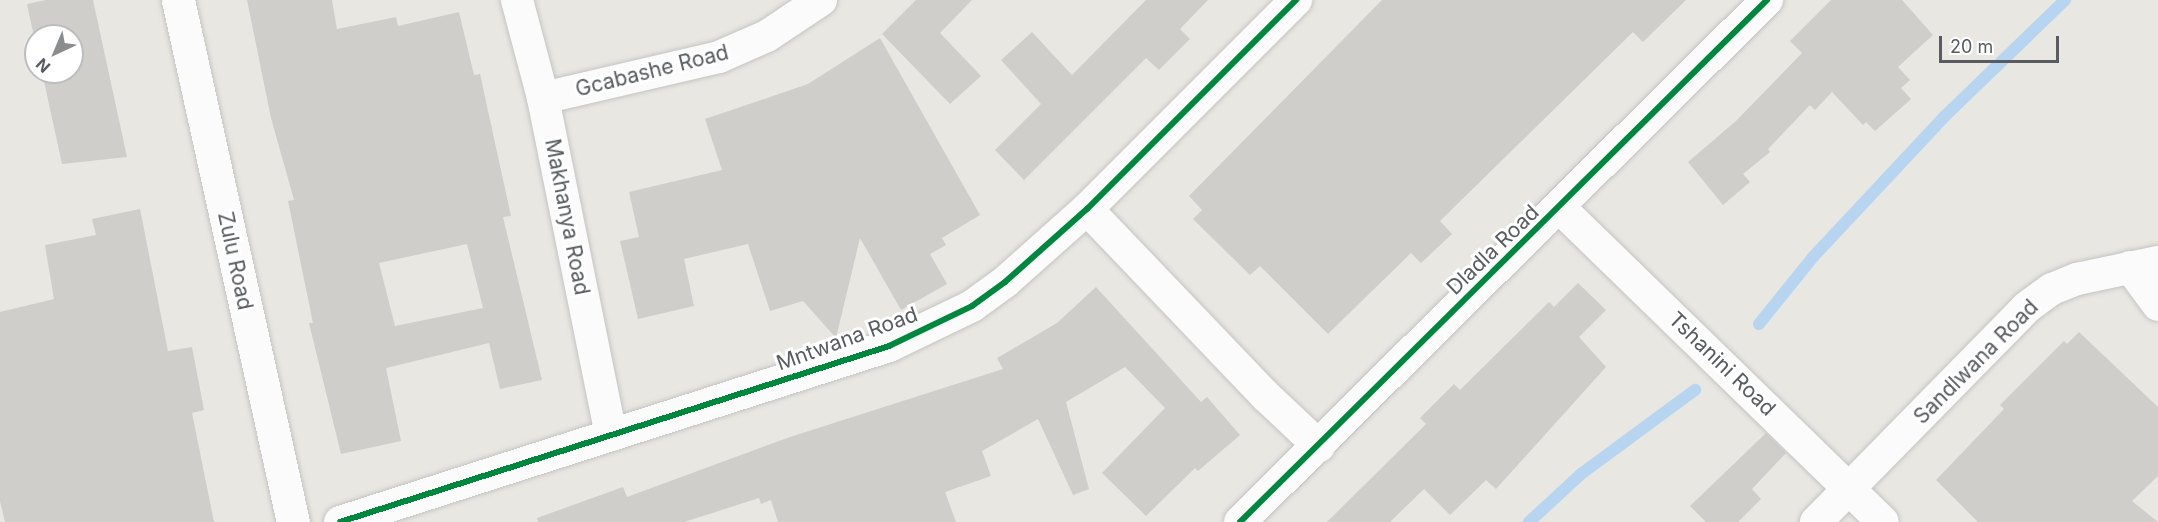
<!DOCTYPE html>
<style>
body{margin:0}
#map{position:relative;width:2158px;height:522px;overflow:hidden;background:#e8e7e2;font-family:Inter,sans-serif}
div>[style]{position:absolute}
[style*='--x']{left:calc(var(--x)*1px);top:calc(var(--y)*1px);width:calc(var(--w)*1px);rotate:calc(var(--a)*1deg)}
.stream>*{height:12px;margin:-6px;padding:0 6px;transform-origin:6px;border-radius:6px;background:#b7d5f1}
.building>*{inset:0;background:#cfcecb}
.roads{filter:drop-shadow(0 0 2px #c4c4c3) drop-shadow(0 0 2px #c4c4c3)}
.minor>*{height:32px;margin:-16px;padding:0 16px;transform-origin:16px;border-radius:16px;background:#fcfbfb}
.tertiary>*{height:33px;margin:-16.5px;padding:0 16.5px;transform-origin:16.5px;border-radius:16.5px;background:#fcfbfb}
.cycleway>*{height:6px;margin:-3px;padding:0 3px;transform-origin:3px;border-radius:3px;background:#00873e}
span{translate:-50% -50%;white-space:nowrap;text-align:center;line-height:1.15;-webkit-text-stroke:6px #fff;paint-order:stroke}
.street-label{font-size:21px;color:#585b60}
.north{position:absolute;left:24px;top:24px;width:60px;height:60px;box-sizing:border-box;background:#fff;border:2px solid #bcbdbf;border-radius:50%;rotate:224deg;font-size:16px;font-weight:700;line-height:24px;text-align:center;color:#585b60}
.north::after{content:'';display:block;margin:auto;width:21px;height:27px;background:#8a8c8e;clip-path:polygon(50% 0,100% 100%,50% 72%,0 100%)}
.scale{position:absolute;left:1939px;top:36px;width:120px;height:27px;box-sizing:border-box;border:3px solid #585b60;border-top:0;padding-left:8px;font-size:18px;line-height:21px;white-space:nowrap;color:#585b60;-webkit-text-stroke:4px #fff;paint-order:stroke}
</style>
<div id="map">
<div class="stream">
<i style="--x:1759;--y:324;--w:86;--a:-51.1"></i>
<i style="--x:1813;--y:257;--w:193;--a:-46.9"></i>
<i style="--x:1945;--y:116;--w:167;--a:-44"></i>
<i style="--x:1529;--y:522;--w:71;--a:-42.7"></i>
<i style="--x:1581;--y:474;--w:142;--a:-36.4"></i>
</div>
<div class="building">
<i style="clip-path:polygon(46px 0,93px 0,127px 157px,62px 164px,42px 72px,72px 72px,72px 36px,36px 36px,36px 46px,27px 4px)"></i>
<i style="clip-path:polygon(evenodd,247px 0,332px 0,337px 29px,396px 17px,398px 26px,459px 12px,474px 75px,480px 74px,511px 216px,503px 217px,542px 380px,500px 389px,489px 343px,386px 368px,401px 441px,341px 454px,309px 323px,313px 323px,288px 201px,294px 200px,271px 118px,247px 0,467px 244px,483px 308px,395px 326px,379px 263px,467px 244px)"></i>
<i style="clip-path:polygon(916px 0,972px 0,940px 33px,981px 76px,950px 104px,882px 34px)"></i>
<i style="clip-path:polygon(1146px 0,1208px 0,1180px 29px,1190px 39px,1159px 70px,1146px 58px,1024px 180px,995px 150px,1041px 104px,1001px 60px,1032px 32px,1072px 75px)"></i>
<i style="clip-path:polygon(1382px 0,1686px 0,1643px 42px,1633px 32px,1440px 221px,1452px 234px,1421px 263px,1411px 253px,1328px 334px,1260px 266px,1250px 275px,1193px 219px,1202px 210px,1189px 196px)"></i>
<i style="clip-path:polygon(1831px 0,1902px 0,1933px 35px,1898px 67px,1910px 80px,1901px 88px,1911px 99px,1875px 131px,1866px 122px,1863px 125px,1832px 92px,1815px 110px,1810px 105px,1768px 149px,1770px 152px,1743px 174px,1750px 182px,1723px 205px,1688px 162px,1736px 121px,1802px 53px,1790px 41px)"></i>
<i style="clip-path:polygon(880px 38px,980px 215px,942px 238px,946px 245px,930px 254px,947px 284px,901px 310px,860px 238px,836px 338px,803px 301px,770px 311px,748px 244px,684px 259px,694px 306px,638px 319px,620px 241px,639px 237px,629px 192px,722px 170px,705px 119px,808px 84px)"></i>
<i style="clip-path:polygon(140px 209px,168px 351px,192px 347px,204px 410px,192px 413px,214px 522px,5px 522px,0 501px,0 312px,54px 299px,45px 245px,96px 235px,92px 219px)"></i>
<i style="clip-path:polygon(1578px 283px,1606px 310px,1579px 337px,1606px 367px,1496px 489px,1486px 480px,1450px 515px,1424px 489px,1390px 522px,1327px 522px,1426px 424px,1420px 418px,1454px 384px,1460px 390px,1549px 302px,1554px 307px)"></i>
<i style="clip-path:polygon(1096px 287px,1201px 402px,1207px 397px,1240px 435px,1198px 471px,1195px 468px,1146px 516px,1102px 473px,1165px 408px,1125px 367px,1066px 402px,1089px 489px,1073px 495px,1038px 419px,982px 451px,991px 476px,945px 492px,956px 522px,778px 522px,771px 500px,761px 504px,759px 498px,684px 522px,538px 522px,537px 518px,623px 487px,627px 497px,790px 437px,1003px 369px,997px 358px,1057px 323px)"></i>
<i style="clip-path:polygon(2079px 332px,2158px 407px,2158px 476px,2132px 501px,2158px 522px,1978px 522px,1936px 480px,2004px 409px,2000px 405px,2064px 341px,2067px 344px)"></i>
<i style="clip-path:polygon(1766px 433px,1786px 453px,1752px 489px,1761px 499px,1738px 522px,1706px 522px,1690px 506px)"></i>
</div>
<div class="roads">
<div class="minor">
<i style="--x:517;--y:0;--w:101;--a:75.1"></i>
<i style="--x:543;--y:98;--w:344;--a:78.6"></i>
<i style="--x:543;--y:98;--w:181;--a:-13.1"></i>
<i style="--x:719;--y:57;--w:52;--a:-23.6"></i>
<i style="--x:767;--y:36;--w:65;--a:-33.7"></i>
<i style="--x:1560;--y:208;--w:450;--a:44.2"></i>
<i style="--x:1087;--y:209;--w:259;--a:46.3"></i>
<i style="--x:1266;--y:396;--w:73;--a:43.3"></i>
<i style="--x:2130;--y:267;--w:47;--a:53.6"></i>
<i style="--x:340;--y:522;--w:577;--a:-17.77"></i>
<i style="--x:889;--y:346;--w:92;--a:-25.7"></i>
<i style="--x:972;--y:306;--w:41;--a:-36"></i>
<i style="--x:1005;--y:282;--w:110;--a:-41.7"></i>
<i style="--x:1087;--y:209;--w:296;--a:-45"></i>
<i style="--x:1240;--y:522;--w:742;--a:-44.73"></i>
<i style="--x:1816;--y:522;--w:301;--a:-45.5"></i>
<i style="--x:2027;--y:307;--w:31;--a:-36"></i>
<i style="--x:2052;--y:289;--w:27;--a:-22"></i>
<i style="--x:2077;--y:279;--w:83;--a:-11.9"></i>
</div>
<div class="tertiary">
<i style="--x:178;--y:0;--w:535;--a:77.58"></i>
</div>
</div>
<div class="cycleway">
<i style="--x:340;--y:522;--w:577;--a:-17.77"></i>
<i style="--x:889;--y:346;--w:92;--a:-25.7"></i>
<i style="--x:972;--y:306;--w:41;--a:-36"></i>
<i style="--x:1005;--y:282;--w:110;--a:-41.7"></i>
<i style="--x:1087;--y:209;--w:296;--a:-45"></i>
<i style="--x:1240;--y:522;--w:742;--a:-44.73"></i>
</div>
<div class="street-label">
<span style="left:652px;top:71px;rotate:-14deg">Gcabashe Road</span>
<span style="left:567px;top:217px;rotate:79deg">Makhanya Road</span>
<span style="left:1493px;top:250px;rotate:-44deg">Dladla Road</span>
<span style="left:235px;top:261px;rotate:78deg">Zulu Road</span>
<span style="left:847px;top:339px;rotate:-20deg">Mntwana Road</span>
<span style="left:1976px;top:362px;rotate:-45deg">Sandlwana Road</span>
<span style="left:1722px;top:364px;rotate:44deg">Tshanini Road</span>
</div>
<div class="north">N</div>
<div class="scale">20 m</div>
</div>
